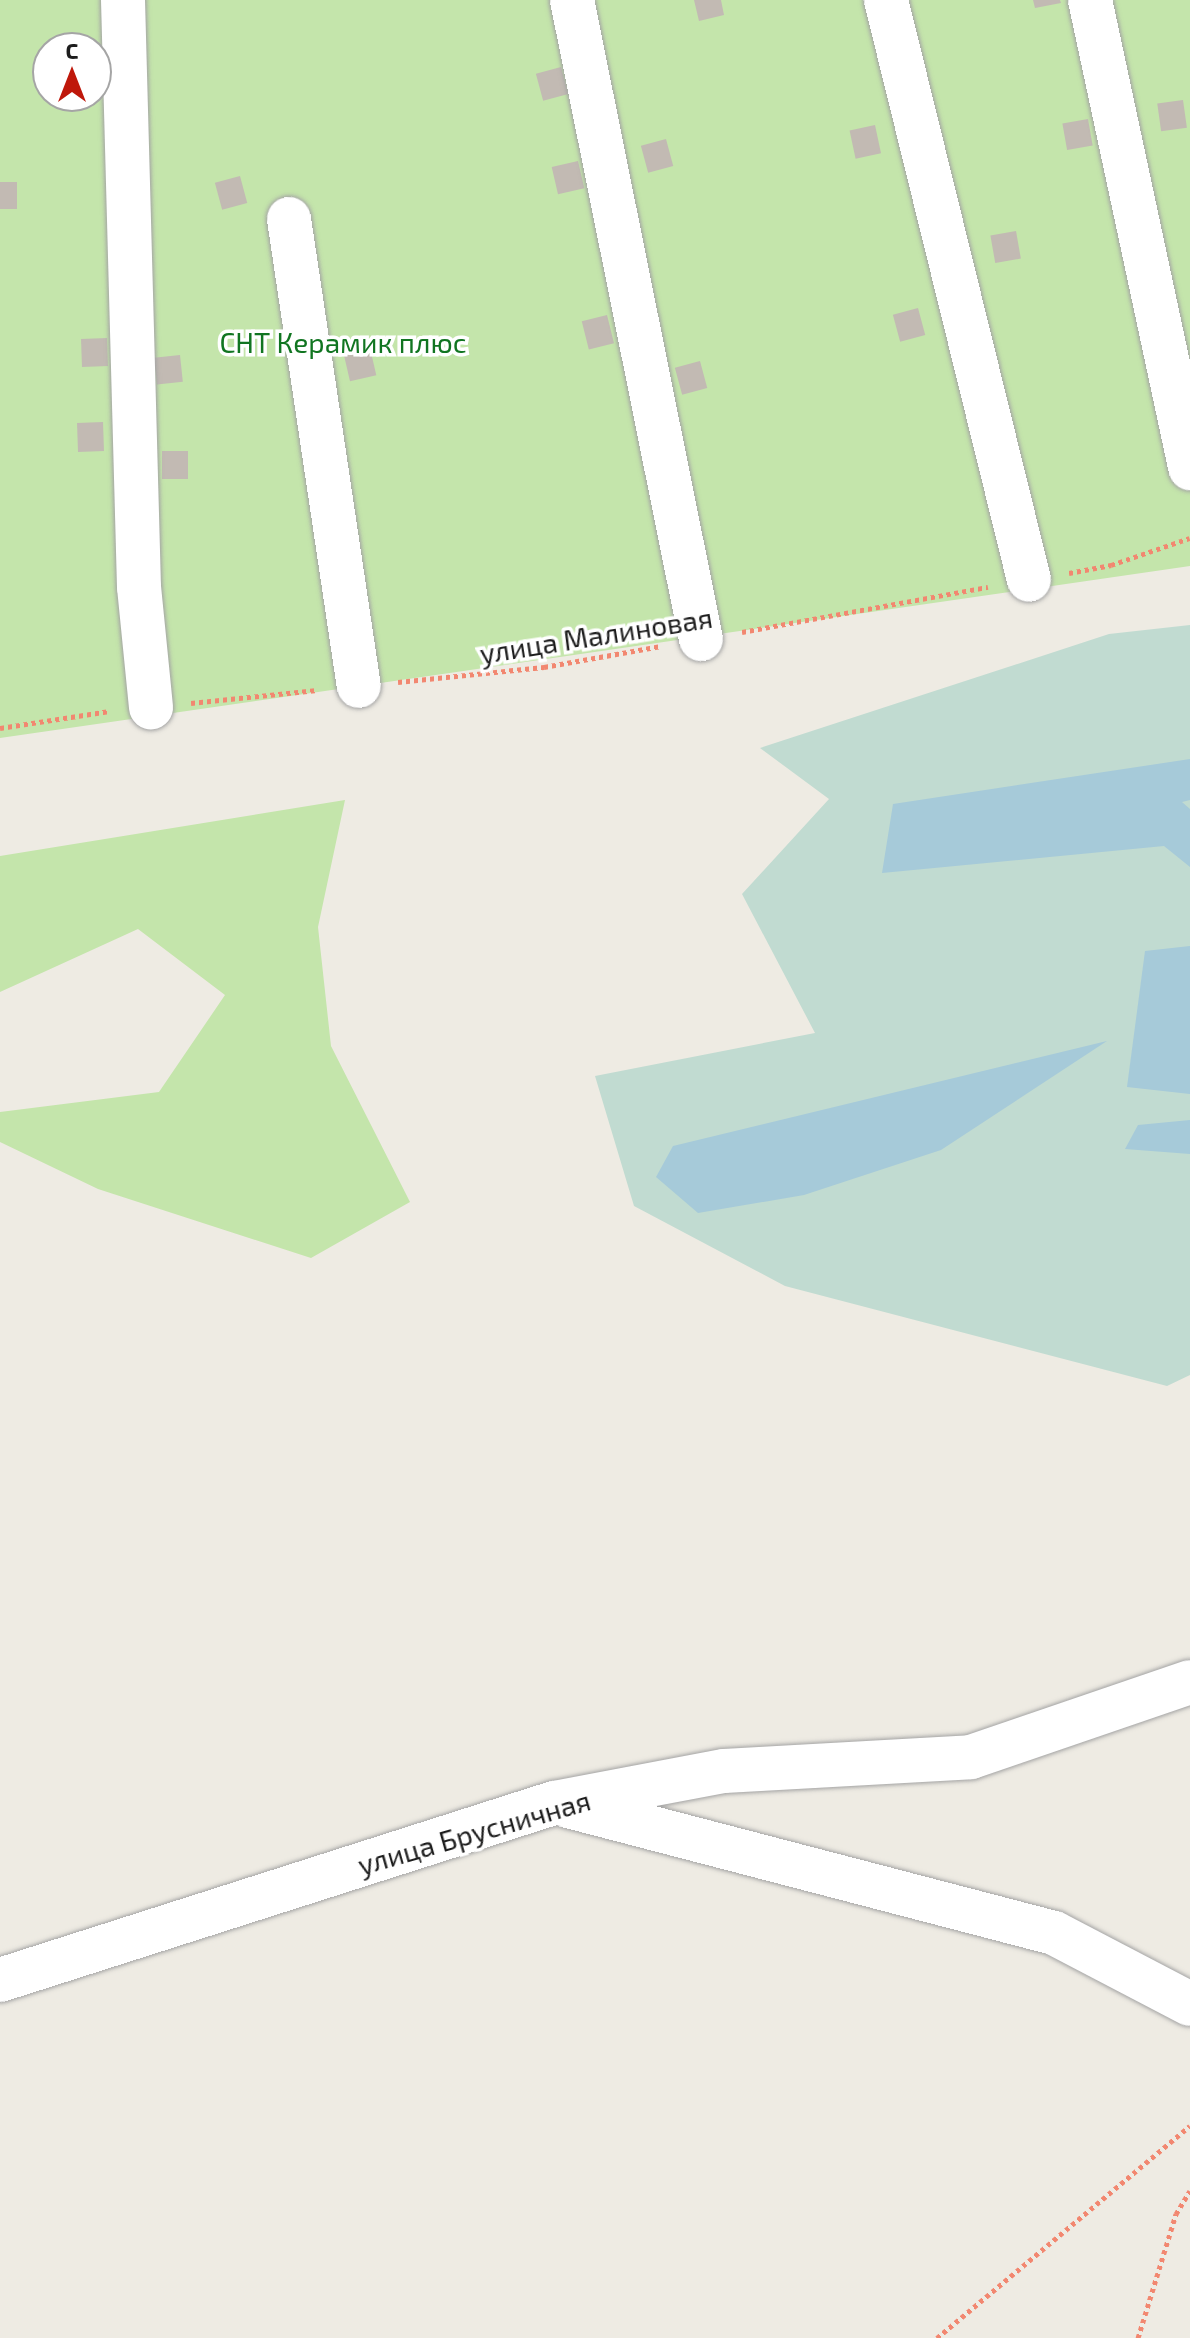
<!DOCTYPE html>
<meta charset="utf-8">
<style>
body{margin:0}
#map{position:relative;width:1190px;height:2338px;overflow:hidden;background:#eeebe3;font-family:"Exo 2",sans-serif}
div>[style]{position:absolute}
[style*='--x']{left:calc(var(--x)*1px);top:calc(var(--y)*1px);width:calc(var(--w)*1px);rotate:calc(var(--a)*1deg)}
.grass>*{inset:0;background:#c4e5ab}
.wetland>*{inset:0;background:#c1dbd1}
.water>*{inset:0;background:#a6cad9}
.building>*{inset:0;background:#c2bab3;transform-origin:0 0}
.path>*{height:5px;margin-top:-2.5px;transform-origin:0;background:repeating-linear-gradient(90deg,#f28770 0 4px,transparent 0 8px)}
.roads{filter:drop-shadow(0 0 2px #a4a4a4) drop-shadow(0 0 2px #a4a4a4)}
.minor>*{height:44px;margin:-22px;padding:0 22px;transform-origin:22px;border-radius:22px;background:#fff}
span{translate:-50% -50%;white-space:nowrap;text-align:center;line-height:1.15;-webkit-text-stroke:7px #fff;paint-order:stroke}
.park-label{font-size:28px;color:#117521}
.street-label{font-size:28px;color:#1d1d1d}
.north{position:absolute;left:32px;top:32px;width:80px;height:80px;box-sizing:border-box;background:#fff;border:2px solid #a5a5a5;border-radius:50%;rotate:0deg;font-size:22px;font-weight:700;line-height:32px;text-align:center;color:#1d1d1d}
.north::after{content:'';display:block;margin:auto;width:28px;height:36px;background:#bf180b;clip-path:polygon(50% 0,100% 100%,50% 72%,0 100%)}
</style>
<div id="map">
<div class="grass">
<i style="clip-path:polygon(evenodd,0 0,1190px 0,1190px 566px,0 738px,0 0,48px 48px,96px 48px,96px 96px,48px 96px,48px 48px)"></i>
<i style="clip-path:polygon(345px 800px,318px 927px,331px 1046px,410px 1202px,311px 1258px,98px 1189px,0 1142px,0 1112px,159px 1092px,225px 995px,138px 929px,0 992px,0 856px)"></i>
</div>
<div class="wetland">
<i style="clip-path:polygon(1190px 625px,1190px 1375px,1167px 1386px,785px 1286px,634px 1206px,595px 1076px,815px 1033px,742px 894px,829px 799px,760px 748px,1109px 634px)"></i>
</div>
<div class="water">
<i style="clip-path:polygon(1190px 759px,1190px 800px,1182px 802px,1190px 809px,1190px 867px,1164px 846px,882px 873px,893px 804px)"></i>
<i style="clip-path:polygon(1190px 946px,1190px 1094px,1127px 1087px,1145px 951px)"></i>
<i style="clip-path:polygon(1107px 1041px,941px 1150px,804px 1195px,698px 1213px,656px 1177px,673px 1146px)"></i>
<i style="clip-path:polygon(1190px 1120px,1190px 1154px,1125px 1149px,1138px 1125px)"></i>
</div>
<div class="building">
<i style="clip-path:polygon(694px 0,721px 0,724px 15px,699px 21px)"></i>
<i style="clip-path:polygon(1033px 0,1060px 0,1061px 3px,1035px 8px)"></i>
<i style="left:561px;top:67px;width:28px;height:26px;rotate:75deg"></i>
<i style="left:1183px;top:100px;width:28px;height:26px;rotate:82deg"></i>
<i style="left:1088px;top:119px;width:27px;height:26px;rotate:80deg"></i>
<i style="left:875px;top:125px;width:29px;height:26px;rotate:78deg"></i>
<i style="left:666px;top:139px;width:28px;height:26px;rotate:75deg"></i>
<i style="left:578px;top:161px;width:28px;height:27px;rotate:77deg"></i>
<i style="left:240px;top:176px;width:28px;height:26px;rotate:75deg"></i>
<i style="left:0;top:182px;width:17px;height:27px"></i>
<i style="left:1016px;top:231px;width:28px;height:26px;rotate:80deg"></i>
<i style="left:918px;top:308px;width:28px;height:26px;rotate:75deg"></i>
<i style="left:607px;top:315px;width:29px;height:26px;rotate:76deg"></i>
<i style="left:107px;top:338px;width:28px;height:26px;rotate:88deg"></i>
<i style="left:370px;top:348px;width:28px;height:27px;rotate:77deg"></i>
<i style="left:180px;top:355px;width:27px;height:26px;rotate:84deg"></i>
<i style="left:700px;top:361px;width:28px;height:26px;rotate:75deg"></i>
<i style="left:103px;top:422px;width:29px;height:26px;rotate:88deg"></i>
<i style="left:162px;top:451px;width:26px;height:28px"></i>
</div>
<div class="path">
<i style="--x:1069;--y:573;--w:43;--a:-10.8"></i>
<i style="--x:1111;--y:565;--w:83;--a:-18.9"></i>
<i style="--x:742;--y:632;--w:250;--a:-10.4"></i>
<i style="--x:398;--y:682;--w:147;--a:-5.9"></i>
<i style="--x:544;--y:667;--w:119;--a:-10.2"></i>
<i style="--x:191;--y:703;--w:127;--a:-5.9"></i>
<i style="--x:0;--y:728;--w:111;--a:-8.8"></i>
<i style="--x:937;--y:2338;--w:330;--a:-40"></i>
<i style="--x:1138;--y:2338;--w:130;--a:-73"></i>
<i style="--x:1176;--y:2214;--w:27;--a:-59"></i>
</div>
<div class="roads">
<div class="minor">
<i style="--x:123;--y:0;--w:587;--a:88.44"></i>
<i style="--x:139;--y:587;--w:121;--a:84.3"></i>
<i style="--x:572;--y:0;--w:652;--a:78.59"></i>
<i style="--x:886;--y:0;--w:597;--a:76.15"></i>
<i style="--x:1090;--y:0;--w:479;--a:77.9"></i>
<i style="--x:289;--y:219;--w:472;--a:81.5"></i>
<i style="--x:568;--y:1806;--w:502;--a:14.64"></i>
<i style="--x:1054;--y:1933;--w:153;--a:27.6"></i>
<i style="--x:0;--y:1980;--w:582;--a:-17.72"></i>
<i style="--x:554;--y:1803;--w:173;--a:-10.7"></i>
<i style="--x:724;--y:1771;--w:247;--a:-3.2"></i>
<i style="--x:971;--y:1757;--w:231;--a:-18.9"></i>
</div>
</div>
<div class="park-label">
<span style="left:343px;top:342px">СНТ Керамик плюс</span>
</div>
<div class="street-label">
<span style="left:596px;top:635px;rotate:-9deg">улица Малиновая</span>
<span style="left:474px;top:1832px;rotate:-16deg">улица Брусничная</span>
</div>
<div class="north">С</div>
</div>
